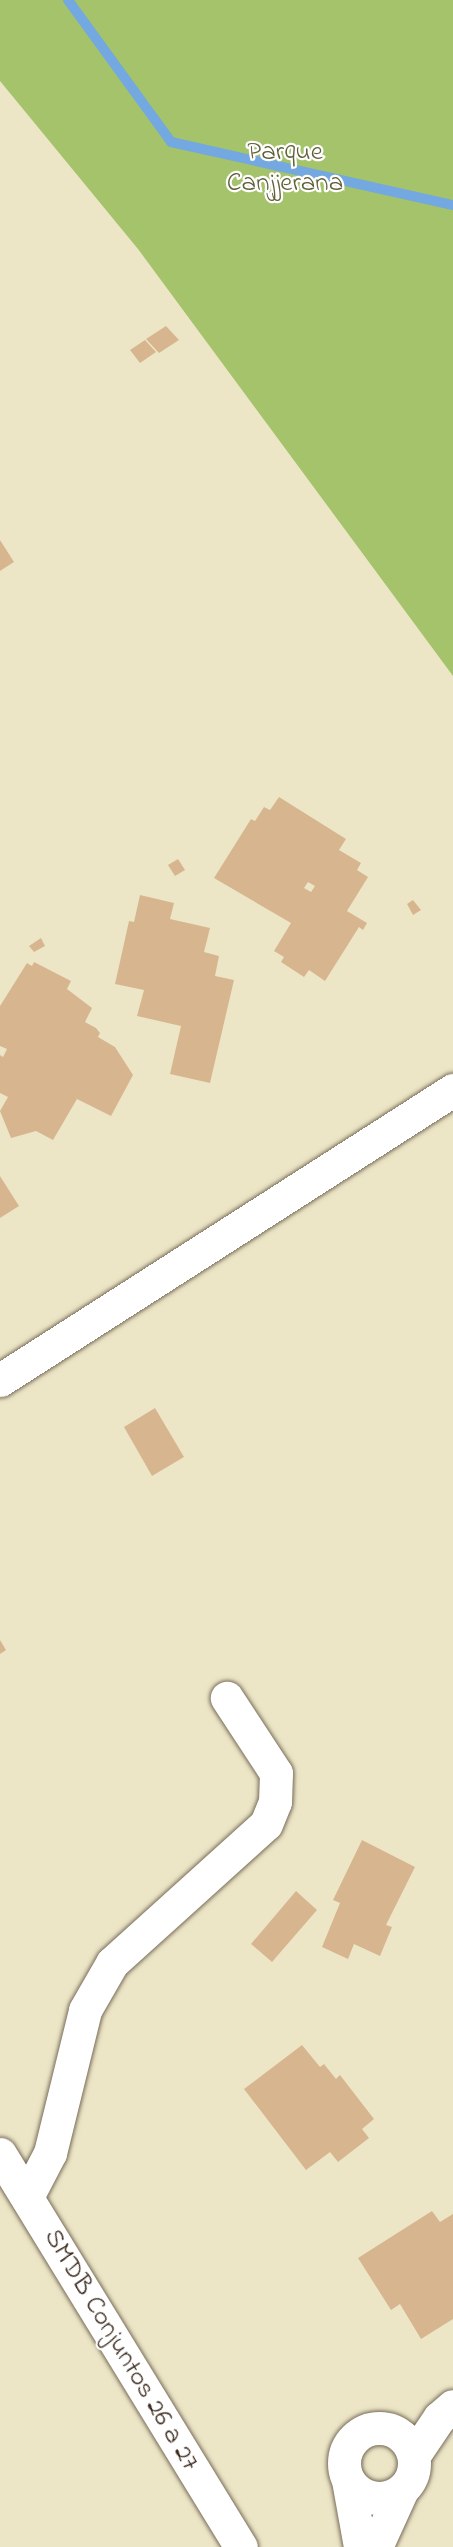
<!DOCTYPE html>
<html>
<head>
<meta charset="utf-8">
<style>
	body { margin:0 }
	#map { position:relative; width:453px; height:2547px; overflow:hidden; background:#ece6c7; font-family:"Indie Flower",sans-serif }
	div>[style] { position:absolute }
	.green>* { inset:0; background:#a4c36b }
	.stream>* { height:10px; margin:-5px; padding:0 5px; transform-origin:5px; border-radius:5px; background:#73a8e1 }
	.building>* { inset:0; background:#d7b68f }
	.roads { filter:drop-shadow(0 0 2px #796c59) drop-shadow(0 0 2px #796c59) }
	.minor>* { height:33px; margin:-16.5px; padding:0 16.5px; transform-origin:16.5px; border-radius:16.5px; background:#fff }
	.minor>.ring { margin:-16.5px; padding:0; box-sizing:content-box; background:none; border:33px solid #fff; border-radius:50% }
	.tertiary>* { height:33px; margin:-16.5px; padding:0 16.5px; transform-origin:16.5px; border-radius:16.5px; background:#fff }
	span { translate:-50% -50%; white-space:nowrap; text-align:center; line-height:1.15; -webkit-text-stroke:4.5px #fff; paint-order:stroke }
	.park-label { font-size:27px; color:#606039 }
	.street-label { font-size:27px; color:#3b2a1e }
</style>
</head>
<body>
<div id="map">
	<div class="green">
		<div style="clip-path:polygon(0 0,453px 0,453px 676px,138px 249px,0 81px)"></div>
	</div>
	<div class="stream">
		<div style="left:68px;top:0;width:175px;rotate:54deg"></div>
		<div style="left:171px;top:142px;width:289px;rotate:12.6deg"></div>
	</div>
	<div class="building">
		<div style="clip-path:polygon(166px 326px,179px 340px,159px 353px,146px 339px)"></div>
		<div style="clip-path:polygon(145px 340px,156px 352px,140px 363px,130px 350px)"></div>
		<div style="clip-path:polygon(0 540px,14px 562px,0 571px)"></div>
		<div style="clip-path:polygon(evenodd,279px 797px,346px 839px,339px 850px,361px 863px,357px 870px,368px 877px,347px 911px,367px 923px,363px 930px,359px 927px,325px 981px,309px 970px,304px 977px,281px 962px,284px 957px,274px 951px,291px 923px,214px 878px,251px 819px,255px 821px,264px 807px,270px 810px,279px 797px,308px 882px,315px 886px,311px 892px,304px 888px,308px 882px)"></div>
		<div style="clip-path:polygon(178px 859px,185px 870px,175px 876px,168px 865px)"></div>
		<div style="clip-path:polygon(140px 895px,174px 903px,170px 919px,210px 928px,204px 952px,219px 956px,215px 976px,234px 980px,210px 1083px,170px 1074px,181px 1026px,137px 1016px,144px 990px,115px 984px,129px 921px,134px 922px)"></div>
		<div style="clip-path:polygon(413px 900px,421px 910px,413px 915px,407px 904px)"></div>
		<div style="clip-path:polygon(41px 938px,45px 946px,34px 952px,29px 946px)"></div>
		<div style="clip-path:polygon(34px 962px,71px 981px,67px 989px,92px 1008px,85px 1022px,96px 1028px,100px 1033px,98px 1037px,115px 1047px,133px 1075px,111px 1116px,77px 1099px,53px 1140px,36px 1131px,11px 1138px,0 1111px,8px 1097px,0 1093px,0 1055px,3px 1057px,7px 1049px,0 1046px,0 1006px,27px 963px,32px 966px)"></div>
		<div style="clip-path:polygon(0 1176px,19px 1206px,0 1218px)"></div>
		<div style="clip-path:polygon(155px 1408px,184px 1457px,152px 1476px,124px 1427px)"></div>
		<div style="clip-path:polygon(0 1640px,6px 1650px,0 1654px)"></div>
		<div style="clip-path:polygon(362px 1840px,415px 1867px,386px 1925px,392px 1927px,380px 1956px,354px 1944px,348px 1959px,322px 1947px,340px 1903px,333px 1900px)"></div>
		<div style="clip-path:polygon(296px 1891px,317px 1910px,272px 1962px,251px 1944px)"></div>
		<div style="clip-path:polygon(302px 2045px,320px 2067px,324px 2064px,336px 2079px,340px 2075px,374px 2119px,362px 2129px,369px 2138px,338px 2162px,330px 2152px,306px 2170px,244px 2089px)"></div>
		<div style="clip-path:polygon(432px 2211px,440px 2222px,453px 2214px,453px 2319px,421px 2339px,400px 2304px,391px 2310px,358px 2258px)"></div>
	</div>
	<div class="roads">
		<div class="minor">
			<div style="left:0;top:1380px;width:538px;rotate:-32.63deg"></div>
			<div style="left:27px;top:2197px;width:50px;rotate:-62.4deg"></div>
			<div style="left:50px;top:2153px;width:147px;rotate:-76.2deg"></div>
			<div style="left:85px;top:2010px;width:54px;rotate:-60.1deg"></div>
			<div style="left:112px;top:1963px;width:207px;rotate:-42.1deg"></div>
			<div style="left:266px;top:1824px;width:24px;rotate:-68deg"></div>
			<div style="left:275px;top:1802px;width:29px;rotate:-88deg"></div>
			<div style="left:276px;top:1773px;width:90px;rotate:-123.2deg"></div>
			<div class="ring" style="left:344px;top:2428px;width:37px;height:37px"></div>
			<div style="left:414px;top:2455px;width:45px;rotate:-56deg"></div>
			<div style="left:439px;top:2418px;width:18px;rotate:-41deg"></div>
			<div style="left:348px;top:2480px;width:68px;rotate:79.8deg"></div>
			<div style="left:376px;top:2547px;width:60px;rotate:-65.6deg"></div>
		</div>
		<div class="tertiary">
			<div style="left:0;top:2154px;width:461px;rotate:58.5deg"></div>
		</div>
	</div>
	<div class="park-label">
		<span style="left:285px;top:168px">Parque<br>Canjjerana</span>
	</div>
	<div class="street-label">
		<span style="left:121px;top:2350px;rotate:59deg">SMDB Conjuntos 26 a 27</span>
	</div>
</div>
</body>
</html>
